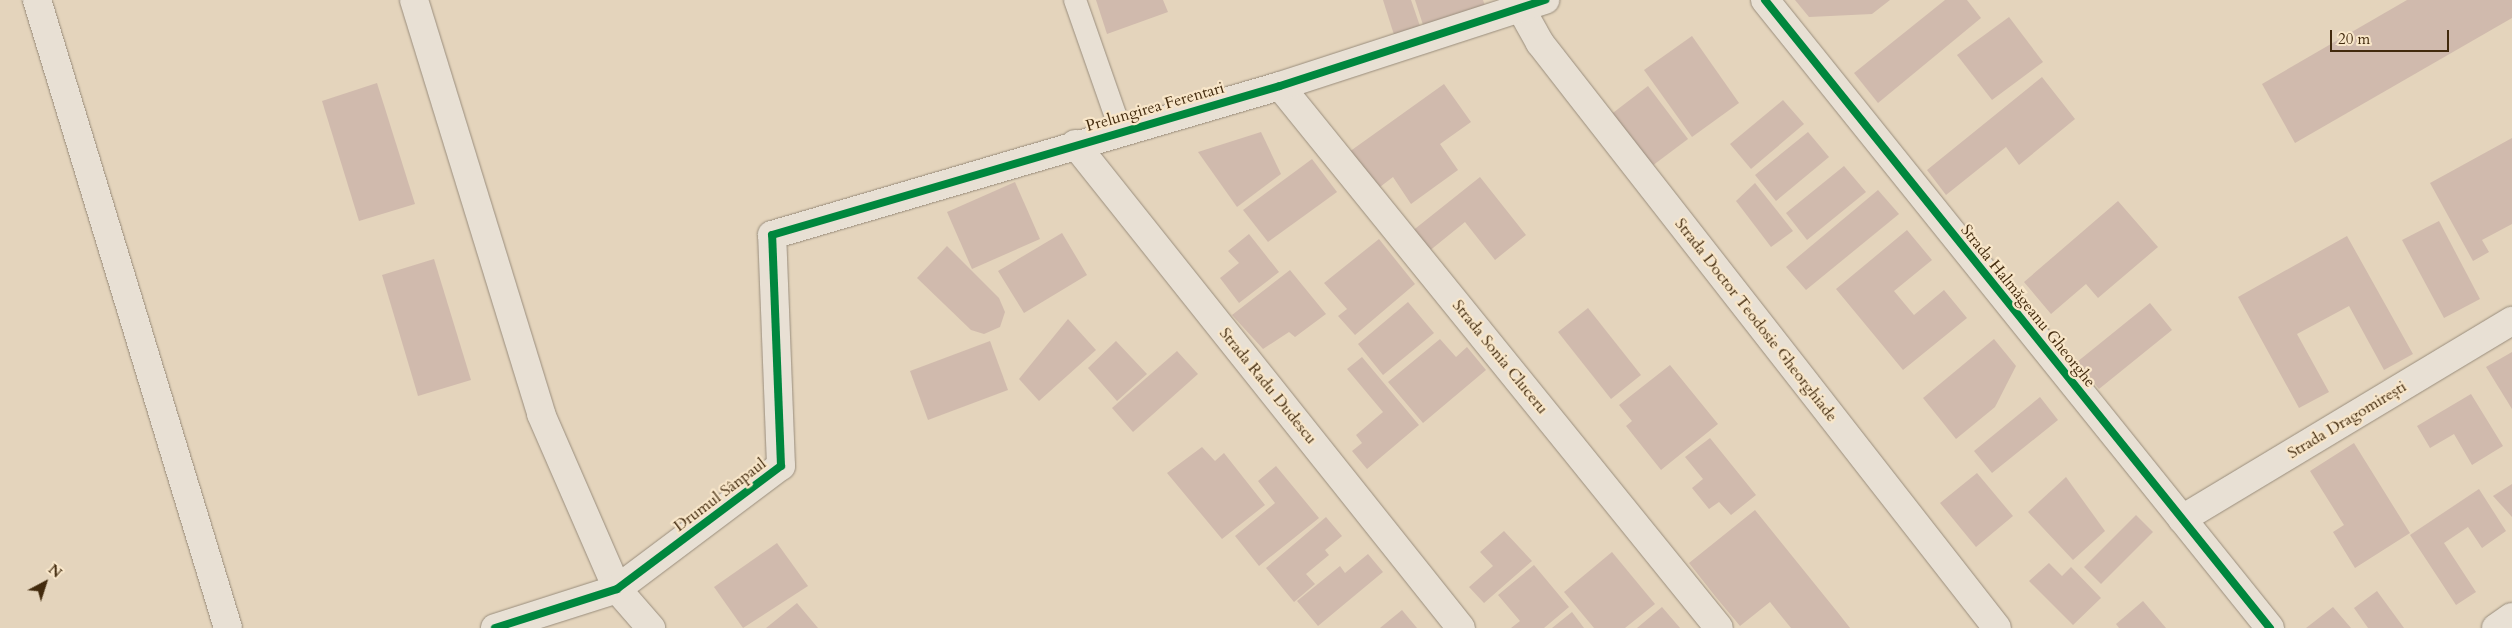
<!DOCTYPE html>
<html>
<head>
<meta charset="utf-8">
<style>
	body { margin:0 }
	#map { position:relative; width:2512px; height:628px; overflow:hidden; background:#e4d4bc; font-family:Cardo,serif }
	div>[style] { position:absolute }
	.building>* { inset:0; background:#d0baad }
	.roads { filter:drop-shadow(0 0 1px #998d7c) drop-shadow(0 0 1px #998d7c) }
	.service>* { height:22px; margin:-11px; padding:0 11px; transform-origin:11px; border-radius:11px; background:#e8e0d4 }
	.minor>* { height:28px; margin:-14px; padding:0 14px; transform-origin:14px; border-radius:14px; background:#e8e0d4 }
	.cycleway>* { height:8px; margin:-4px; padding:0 4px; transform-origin:4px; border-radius:4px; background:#00873e }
	span { translate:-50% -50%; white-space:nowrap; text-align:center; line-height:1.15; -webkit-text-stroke:4.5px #f8e6c9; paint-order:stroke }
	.street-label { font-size:16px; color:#422a0d }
	.north { position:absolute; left:20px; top:558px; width:50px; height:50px; -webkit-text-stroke:4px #f8e6c9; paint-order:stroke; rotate:40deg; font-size:14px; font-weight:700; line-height:20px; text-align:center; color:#422a0d }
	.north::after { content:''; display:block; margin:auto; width:18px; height:22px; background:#422a0d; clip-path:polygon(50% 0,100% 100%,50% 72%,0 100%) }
	.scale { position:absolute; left:2330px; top:30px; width:119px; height:22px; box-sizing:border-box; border:2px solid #422a0d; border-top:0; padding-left:6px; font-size:15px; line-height:18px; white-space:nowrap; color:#422a0d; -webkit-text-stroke:4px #f8e6c9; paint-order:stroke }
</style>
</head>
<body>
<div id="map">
	<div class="building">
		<div style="clip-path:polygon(1096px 0,1163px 0,1168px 12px,1107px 34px)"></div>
		<div style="clip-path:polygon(1383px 0,1411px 0,1421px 29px,1395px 38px)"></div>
		<div style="clip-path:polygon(1415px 0,1483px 0,1486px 9px,1424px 28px)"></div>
		<div style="clip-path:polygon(1795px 0,1890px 0,1872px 14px,1809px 17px)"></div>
		<div style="clip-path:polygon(1945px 0,1967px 0,1981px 18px,1878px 103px,1854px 73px)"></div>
		<div style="clip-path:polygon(2407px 0,2512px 0,2512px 18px,2295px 143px,2262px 84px)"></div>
		<div style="clip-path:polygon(2009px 17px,2043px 62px,1992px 100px,1957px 55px)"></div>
		<div style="clip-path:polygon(1692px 36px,1739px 103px,1692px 137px,1644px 70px)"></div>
		<div style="clip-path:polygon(2042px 77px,2075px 119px,2019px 165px,2006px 147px,1946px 195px,1927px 170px)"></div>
		<div style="clip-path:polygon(377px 83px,415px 204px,359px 221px,322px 101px)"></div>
		<div style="clip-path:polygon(1444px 84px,1471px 122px,1440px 144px,1458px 170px,1411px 204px,1393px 177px,1376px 190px,1349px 152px)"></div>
		<div style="clip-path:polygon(1648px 86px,1688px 139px,1644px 172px,1605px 119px)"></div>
		<div style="clip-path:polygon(1783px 100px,1804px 124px,1751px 169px,1730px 144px)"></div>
		<div style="clip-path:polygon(1261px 132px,1281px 174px,1237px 207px,1198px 152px)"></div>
		<div style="clip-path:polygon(1808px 132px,1829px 157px,1776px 201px,1755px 175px)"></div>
		<div style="clip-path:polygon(2512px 138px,2512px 224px,2482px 240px,2489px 252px,2473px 261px,2430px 183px)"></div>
		<div style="clip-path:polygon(1312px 159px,1337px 192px,1268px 242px,1243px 210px)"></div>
		<div style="clip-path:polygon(1844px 166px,1866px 192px,1807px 240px,1786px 213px)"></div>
		<div style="clip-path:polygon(1480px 177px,1526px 235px,1495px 260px,1465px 222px,1428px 252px,1411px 232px)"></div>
		<div style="clip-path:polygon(1015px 182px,1040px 239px,972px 269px,947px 212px)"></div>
		<div style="clip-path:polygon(1755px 183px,1793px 231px,1771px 247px,1736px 201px)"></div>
		<div style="clip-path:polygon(1878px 190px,1899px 214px,1806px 290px,1786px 267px)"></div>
		<div style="clip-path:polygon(2118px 201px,2158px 247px,2098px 298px,2086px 284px,2051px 314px,2024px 282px)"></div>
		<div style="clip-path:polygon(2439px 221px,2480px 299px,2444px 318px,2402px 240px)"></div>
		<div style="clip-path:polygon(1907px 230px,1932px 260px,1894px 291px,1914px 315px,1944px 290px,1967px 318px,1903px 370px,1836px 289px)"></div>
		<div style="clip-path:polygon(1062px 233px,1087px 275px,1024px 313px,998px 271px)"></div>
		<div style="clip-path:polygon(1249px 234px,1279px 272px,1239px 303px,1220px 278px,1239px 263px,1228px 251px)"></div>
		<div style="clip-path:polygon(2347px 236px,2413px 354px,2384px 370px,2349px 306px,2297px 334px,2329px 392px,2299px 408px,2238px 297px)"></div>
		<div style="clip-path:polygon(1379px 239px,1415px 284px,1355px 335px,1338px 316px,1347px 309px,1324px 283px)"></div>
		<div style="clip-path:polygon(947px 246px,999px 298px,1005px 312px,1000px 327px,984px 334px,971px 330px,917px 278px)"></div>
		<div style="clip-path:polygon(434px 259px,471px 380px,418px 396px,382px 275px)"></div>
		<div style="clip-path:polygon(1290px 270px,1326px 314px,1295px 337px,1289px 332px,1263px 349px,1232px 315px)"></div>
		<div style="clip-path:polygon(1408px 302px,1434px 333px,1383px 375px,1358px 344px)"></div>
		<div style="clip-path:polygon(2150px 303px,2172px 330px,2099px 389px,2077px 362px)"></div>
		<div style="clip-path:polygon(1588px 308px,1641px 375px,1611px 399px,1558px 332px)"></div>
		<div style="clip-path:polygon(1068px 319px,1096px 350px,1039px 401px,1019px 379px)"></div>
		<div style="clip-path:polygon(1440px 339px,1456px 357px,1467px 347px,1486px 370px,1423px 423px,1388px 382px)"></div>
		<div style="clip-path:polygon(1994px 339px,2016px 366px,1995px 407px,1956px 439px,1923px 398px)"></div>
		<div style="clip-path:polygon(990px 341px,1008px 390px,928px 420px,910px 371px)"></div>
		<div style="clip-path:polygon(1116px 341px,1147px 374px,1117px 401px,1088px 368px)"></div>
		<div style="clip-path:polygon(1177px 351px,1198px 374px,1133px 432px,1112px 408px)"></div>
		<div style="clip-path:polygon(2512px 352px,2512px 409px,2486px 367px)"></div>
		<div style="clip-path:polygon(1362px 357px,1419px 425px,1367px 469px,1352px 451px,1362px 443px,1356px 435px,1383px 412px,1347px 369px)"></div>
		<div style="clip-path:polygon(1670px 365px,1718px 424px,1661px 470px,1626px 426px,1632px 421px,1619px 405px)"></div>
		<div style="clip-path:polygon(2471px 394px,2503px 446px,2472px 465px,2454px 434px,2430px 448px,2417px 426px)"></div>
		<div style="clip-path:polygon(2040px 397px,2058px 420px,1992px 473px,1974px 451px)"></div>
		<div style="clip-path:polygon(1710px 438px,1756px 495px,1731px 515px,1719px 502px,1709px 509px,1692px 488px,1703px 479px,1685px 457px)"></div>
		<div style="clip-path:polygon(2354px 443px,2410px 533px,2355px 568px,2333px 532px,2344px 525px,2310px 471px)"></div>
		<div style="clip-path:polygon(1202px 447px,1215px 461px,1224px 453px,1265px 505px,1222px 539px,1167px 473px)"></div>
		<div style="clip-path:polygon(1276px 466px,1319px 518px,1259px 566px,1235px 536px,1275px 503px,1258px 481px)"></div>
		<div style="clip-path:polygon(1977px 473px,2013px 516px,1976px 547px,1940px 503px)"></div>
		<div style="clip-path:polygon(2066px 477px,2105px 531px,2073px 560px,2028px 512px)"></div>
		<div style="clip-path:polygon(2512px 484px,2512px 517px,2493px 496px)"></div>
		<div style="clip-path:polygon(2479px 489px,2506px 531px,2482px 548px,2468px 527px,2444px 543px,2476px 592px,2456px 605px,2410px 535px)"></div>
		<div style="clip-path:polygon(1755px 510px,1839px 614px,1850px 628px,1791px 628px,1770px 602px,1740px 626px,1715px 596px,1689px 563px)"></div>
		<div style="clip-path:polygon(2136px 515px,2153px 532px,2101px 584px,2084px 567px)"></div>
		<div style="clip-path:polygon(1326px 517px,1342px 536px,1325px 550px,1329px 555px,1306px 574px,1315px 584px,1294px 602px,1266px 568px)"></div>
		<div style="clip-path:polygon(1504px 531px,1532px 561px,1484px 603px,1469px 587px,1493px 566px,1480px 552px)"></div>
		<div style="clip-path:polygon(777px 543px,808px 586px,743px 628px,714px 587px)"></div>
		<div style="clip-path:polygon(1612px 552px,1655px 604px,1625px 628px,1594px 628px,1564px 592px)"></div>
		<div style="clip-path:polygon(1368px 554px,1383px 572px,1318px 626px,1297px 601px,1340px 566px,1345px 573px)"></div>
		<div style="clip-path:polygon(2049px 563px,2062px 576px,2071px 567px,2101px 598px,2073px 625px,2029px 581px)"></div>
		<div style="clip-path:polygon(1534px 565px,1569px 607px,1544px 628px,1511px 628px,1520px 621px,1498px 595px)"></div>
		<div style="clip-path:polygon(2377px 591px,2404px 628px,2368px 628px,2354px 608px)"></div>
		<div style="clip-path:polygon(2143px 601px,2166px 628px,2119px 628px,2116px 624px)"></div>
		<div style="clip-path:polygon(797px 603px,818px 628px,766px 628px)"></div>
		<div style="clip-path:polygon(1662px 607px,1680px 628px,1637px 628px)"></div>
		<div style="clip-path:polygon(2333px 607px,2351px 628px,2306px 628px)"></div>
		<div style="clip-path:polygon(1402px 610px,1417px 628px,1380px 628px)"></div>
		<div style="clip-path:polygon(1572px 612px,1584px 628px,1552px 628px)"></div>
	</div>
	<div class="roads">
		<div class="service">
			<div style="left:1075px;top:0;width:139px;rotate:70.7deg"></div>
		</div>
		<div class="minor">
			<div style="left:37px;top:0;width:656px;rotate:73.08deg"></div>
			<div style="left:414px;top:0;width:433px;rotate:72.9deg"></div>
			<div style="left:541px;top:414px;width:191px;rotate:66.5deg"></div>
			<div style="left:617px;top:589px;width:52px;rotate:48.9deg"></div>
			<div style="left:1516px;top:0;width:49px;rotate:60.8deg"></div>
			<div style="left:1540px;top:43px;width:742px;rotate:52deg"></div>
			<div style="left:1765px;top:0;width:806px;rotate:51.2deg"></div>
			<div style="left:1280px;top:86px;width:697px;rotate:50.99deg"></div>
			<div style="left:1075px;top:144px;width:619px;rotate:51.43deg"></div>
			<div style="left:2182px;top:519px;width:385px;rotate:-31deg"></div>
			<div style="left:495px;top:628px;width:128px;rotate:-17.7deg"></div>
			<div style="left:617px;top:589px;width:205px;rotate:-36.9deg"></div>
			<div style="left:781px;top:466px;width:231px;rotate:-92.2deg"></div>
			<div style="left:772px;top:235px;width:529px;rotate:-16.35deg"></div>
			<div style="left:1280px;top:86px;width:279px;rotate:-18deg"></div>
			<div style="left:2496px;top:628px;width:19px;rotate:-35deg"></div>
		</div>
	</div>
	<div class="cycleway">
		<div style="left:1765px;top:0;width:806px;rotate:51.2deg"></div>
		<div style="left:495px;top:628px;width:128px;rotate:-17.7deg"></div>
		<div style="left:617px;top:589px;width:205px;rotate:-36.9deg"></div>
		<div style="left:781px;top:466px;width:231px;rotate:-92.2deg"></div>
		<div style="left:772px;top:235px;width:529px;rotate:-16.35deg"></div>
		<div style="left:1280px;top:86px;width:279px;rotate:-18deg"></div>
	</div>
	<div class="street-label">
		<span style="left:1155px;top:107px;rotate:-16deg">Prelungirea Ferentari</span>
		<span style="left:2028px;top:306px;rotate:51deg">Strada Halmăgeanu Gheorghe</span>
		<span style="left:1756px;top:320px;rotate:52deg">Strada Doctor Teodosie Gheorghiade</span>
		<span style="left:1500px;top:357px;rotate:51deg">Strada Sonia Cluceru</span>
		<span style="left:1268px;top:386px;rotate:51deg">Strada Radu Dudescu</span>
		<span style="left:2347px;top:420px;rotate:-31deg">Strada Dragomirești</span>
		<span style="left:720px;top:495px;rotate:-37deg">Drumul Sânpaul</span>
	</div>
	<div class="north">N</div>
	<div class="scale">20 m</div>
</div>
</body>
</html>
